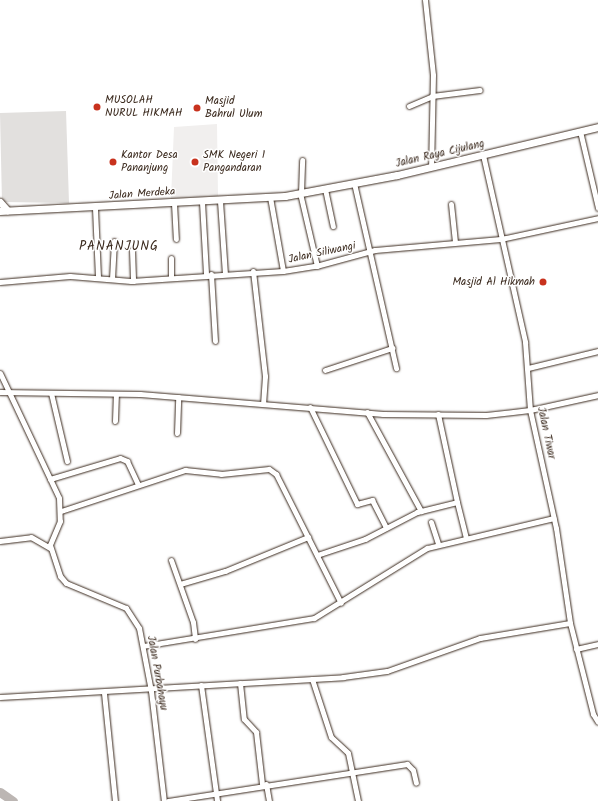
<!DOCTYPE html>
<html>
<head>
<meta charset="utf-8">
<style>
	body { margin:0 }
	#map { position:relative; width:598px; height:801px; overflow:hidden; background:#fff; font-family:Kalam,sans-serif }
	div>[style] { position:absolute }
	.built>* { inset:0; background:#f1efee }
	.green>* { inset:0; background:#e2e0de }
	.river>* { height:9px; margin:-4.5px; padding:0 4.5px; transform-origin:4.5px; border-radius:4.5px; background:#bcb6b3 }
	.roads { filter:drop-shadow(0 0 1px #3b2a1e) drop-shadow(0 0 1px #3b2a1e) }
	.minor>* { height:5px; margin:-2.5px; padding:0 2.5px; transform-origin:2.5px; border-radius:2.5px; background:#fff }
	.highway>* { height:7px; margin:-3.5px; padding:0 3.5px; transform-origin:3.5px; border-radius:3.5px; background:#fff }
	.dots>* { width:11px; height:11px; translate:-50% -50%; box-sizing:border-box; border:2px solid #fff; border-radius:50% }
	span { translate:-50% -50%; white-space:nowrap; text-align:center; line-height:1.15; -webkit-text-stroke:3px #fff; paint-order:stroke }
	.poi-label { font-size:11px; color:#3b2a1e }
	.left { translate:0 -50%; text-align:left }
	.right { translate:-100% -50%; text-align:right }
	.street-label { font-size:11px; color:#3b2a1e }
	.quarter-label { font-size:13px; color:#3b2a1e; letter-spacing:1px }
</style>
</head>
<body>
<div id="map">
	<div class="built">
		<div style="clip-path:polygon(217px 124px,218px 196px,171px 199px,174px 127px)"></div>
	</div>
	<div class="green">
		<div style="clip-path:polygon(66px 111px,69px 203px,2px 202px,0 113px)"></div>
	</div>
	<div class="river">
		<div style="left:0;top:792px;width:16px;rotate:35deg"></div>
	</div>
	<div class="roads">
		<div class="minor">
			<div style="left:425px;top:0;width:75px;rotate:83.9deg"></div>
			<div style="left:433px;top:75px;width:92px;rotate:91.2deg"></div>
			<div style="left:409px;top:106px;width:25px;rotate:-23deg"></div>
			<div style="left:432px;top:96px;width:48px;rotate:-7.1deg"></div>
			<div style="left:580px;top:131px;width:79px;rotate:76.8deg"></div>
			<div style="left:483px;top:155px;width:192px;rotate:77.3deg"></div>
			<div style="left:525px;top:342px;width:68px;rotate:85.8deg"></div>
			<div style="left:530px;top:410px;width:121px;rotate:77.6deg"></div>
			<div style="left:556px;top:528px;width:96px;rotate:81.6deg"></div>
			<div style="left:570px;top:623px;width:94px;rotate:75.8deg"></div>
			<div style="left:593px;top:714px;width:9px;rotate:58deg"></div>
			<div style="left:354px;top:183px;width:190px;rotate:77.2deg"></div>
			<div style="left:325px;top:189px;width:38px;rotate:78deg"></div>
			<div style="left:300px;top:193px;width:75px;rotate:76.9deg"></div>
			<div style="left:301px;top:193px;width:33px;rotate:-88deg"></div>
			<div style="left:270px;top:197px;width:75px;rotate:80deg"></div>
			<div style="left:220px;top:201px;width:73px;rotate:86.1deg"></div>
			<div style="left:202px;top:202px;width:72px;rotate:86.8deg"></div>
			<div style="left:174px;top:203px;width:36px;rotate:87deg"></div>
			<div style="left:451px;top:204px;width:38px;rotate:84deg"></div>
			<div style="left:95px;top:208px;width:68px;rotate:87.5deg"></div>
			<div style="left:132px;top:250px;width:31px;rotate:88deg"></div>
			<div style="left:171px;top:258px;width:19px;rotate:90deg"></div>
			<div style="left:253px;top:271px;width:106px;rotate:83.5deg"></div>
			<div style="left:265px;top:376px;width:27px;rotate:94deg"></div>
			<div style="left:211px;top:274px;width:67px;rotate:86.6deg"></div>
			<div style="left:112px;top:279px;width:38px;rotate:-87deg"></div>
			<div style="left:0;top:282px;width:70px;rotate:-4.9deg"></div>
			<div style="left:70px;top:276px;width:61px;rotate:4.7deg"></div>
			<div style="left:131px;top:281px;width:152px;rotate:-3.8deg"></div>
			<div style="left:283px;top:271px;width:33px;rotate:-9deg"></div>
			<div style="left:316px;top:266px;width:61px;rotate:-15.2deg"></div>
			<div style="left:375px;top:250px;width:126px;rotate:-5deg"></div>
			<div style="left:501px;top:239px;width:99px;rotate:-12.2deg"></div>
			<div style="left:528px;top:368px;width:72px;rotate:-13.7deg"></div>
			<div style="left:325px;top:370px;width:71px;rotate:-18.2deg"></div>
			<div style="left:0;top:373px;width:138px;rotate:64.7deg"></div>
			<div style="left:59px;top:498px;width:23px;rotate:88deg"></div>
			<div style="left:60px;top:521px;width:26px;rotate:113deg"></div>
			<div style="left:50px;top:545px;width:33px;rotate:72deg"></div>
			<div style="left:60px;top:576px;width:9px;rotate:49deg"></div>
			<div style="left:66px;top:583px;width:65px;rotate:22.6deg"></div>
			<div style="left:126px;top:608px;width:24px;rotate:57deg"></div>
			<div style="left:139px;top:628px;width:64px;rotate:79.2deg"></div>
			<div style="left:151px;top:691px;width:111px;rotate:83.3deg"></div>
			<div style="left:0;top:392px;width:140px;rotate:0.8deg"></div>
			<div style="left:140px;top:394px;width:244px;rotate:4.7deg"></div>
			<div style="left:383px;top:414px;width:103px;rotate:0.6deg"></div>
			<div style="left:486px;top:415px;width:44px;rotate:-6.5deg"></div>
			<div style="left:530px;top:410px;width:70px;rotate:-12.4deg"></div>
			<div style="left:51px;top:393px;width:70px;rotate:76.8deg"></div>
			<div style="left:310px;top:407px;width:108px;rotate:64.1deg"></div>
			<div style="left:357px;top:504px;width:16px;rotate:-15deg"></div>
			<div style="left:372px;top:500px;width:31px;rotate:63deg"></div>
			<div style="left:367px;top:412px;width:113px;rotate:61.4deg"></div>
			<div style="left:115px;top:421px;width:27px;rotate:-88deg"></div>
			<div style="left:177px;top:433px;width:36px;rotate:-88deg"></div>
			<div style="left:50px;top:479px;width:73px;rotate:-16.7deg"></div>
			<div style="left:120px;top:458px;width:8px;rotate:23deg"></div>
			<div style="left:127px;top:461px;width:26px;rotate:65deg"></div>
			<div style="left:457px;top:502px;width:37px;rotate:76deg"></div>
			<div style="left:61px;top:511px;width:131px;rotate:-18.3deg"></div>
			<div style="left:185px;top:470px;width:36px;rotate:6deg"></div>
			<div style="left:221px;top:474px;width:48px;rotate:-5.9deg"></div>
			<div style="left:269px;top:469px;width:9px;rotate:36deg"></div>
			<div style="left:276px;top:474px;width:144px;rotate:63.3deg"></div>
			<div style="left:431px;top:522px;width:23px;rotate:72deg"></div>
			<div style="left:0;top:541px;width:31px;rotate:-7deg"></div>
			<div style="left:31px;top:537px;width:22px;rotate:30deg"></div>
			<div style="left:317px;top:555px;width:51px;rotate:-18.4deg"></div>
			<div style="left:365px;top:539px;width:59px;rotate:-27.4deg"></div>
			<div style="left:417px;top:512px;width:41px;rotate:-14deg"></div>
			<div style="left:457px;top:502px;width:90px;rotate:-102.2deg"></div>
			<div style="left:171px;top:560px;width:66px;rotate:70.5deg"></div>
			<div style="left:193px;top:622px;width:17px;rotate:83deg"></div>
			<div style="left:180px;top:584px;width:47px;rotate:-16.1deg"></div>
			<div style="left:225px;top:571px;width:90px;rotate:-22.3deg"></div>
			<div style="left:143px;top:646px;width:173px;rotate:-9.3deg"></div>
			<div style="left:314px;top:618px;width:133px;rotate:-31.8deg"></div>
			<div style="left:427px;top:548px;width:130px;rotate:-13.3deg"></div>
			<div style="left:576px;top:649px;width:23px;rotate:-13deg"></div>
			<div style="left:312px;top:679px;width:61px;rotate:71.9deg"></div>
			<div style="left:331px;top:737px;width:23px;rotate:43deg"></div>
			<div style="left:348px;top:753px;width:49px;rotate:78.2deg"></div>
			<div style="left:240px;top:683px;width:36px;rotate:84deg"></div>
			<div style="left:244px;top:719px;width:18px;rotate:47deg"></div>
			<div style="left:256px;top:732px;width:52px;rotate:83.4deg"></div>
			<div style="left:201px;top:685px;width:117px;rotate:82.1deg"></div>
			<div style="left:104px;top:693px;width:109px;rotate:84.2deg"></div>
			<div style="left:0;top:697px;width:344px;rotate:-3.3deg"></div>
			<div style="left:343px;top:677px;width:44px;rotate:-7.8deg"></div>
			<div style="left:387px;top:671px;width:99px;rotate:-19.5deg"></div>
			<div style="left:480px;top:638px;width:91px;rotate:-9.5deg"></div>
			<div style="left:266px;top:784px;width:17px;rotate:80deg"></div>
			<div style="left:168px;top:801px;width:242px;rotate:-8.8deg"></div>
			<div style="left:407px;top:764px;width:8px;rotate:45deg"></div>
			<div style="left:413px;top:770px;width:13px;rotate:77deg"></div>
		</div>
		<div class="highway">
			<div style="left:0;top:202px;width:11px;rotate:49deg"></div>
			<div style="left:0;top:211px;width:285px;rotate:-3deg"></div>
			<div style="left:285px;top:196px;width:114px;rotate:-10.6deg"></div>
			<div style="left:397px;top:175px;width:207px;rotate:-13.4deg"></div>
		</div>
	</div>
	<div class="dots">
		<div style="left:97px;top:107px;background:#c8321e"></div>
		<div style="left:197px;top:108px;background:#c8321e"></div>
		<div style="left:113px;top:162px;background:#c8321e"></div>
		<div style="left:195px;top:162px;background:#c8321e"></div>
		<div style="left:543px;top:282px;background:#c8321e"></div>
	</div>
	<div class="poi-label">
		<span class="left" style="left:105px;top:107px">MUSOLAH<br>NURUL HIKMAH</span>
		<span class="left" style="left:205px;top:108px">Masjid<br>Bahrul Ulum</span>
		<span class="left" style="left:121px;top:162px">Kantor Desa<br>Pananjung</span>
		<span class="left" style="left:203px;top:162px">SMK Negeri 1<br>Pangandaran</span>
		<span class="right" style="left:535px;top:282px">Masjid Al Hikmah</span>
	</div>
	<div class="street-label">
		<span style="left:440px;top:154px;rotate:-13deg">Jalan Raya Cijulang</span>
		<span style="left:142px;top:194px;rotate:-4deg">Jalan Merdeka</span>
		<span style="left:322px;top:253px;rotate:-12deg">Jalan Siliwangi</span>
		<span style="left:546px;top:433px;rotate:78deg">Jalan Tiwar</span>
		<span style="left:157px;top:673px;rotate:80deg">Jalan Purbahayu</span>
	</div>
	<div class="quarter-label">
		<span style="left:119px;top:247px">PANANJUNG</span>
	</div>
</div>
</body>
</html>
